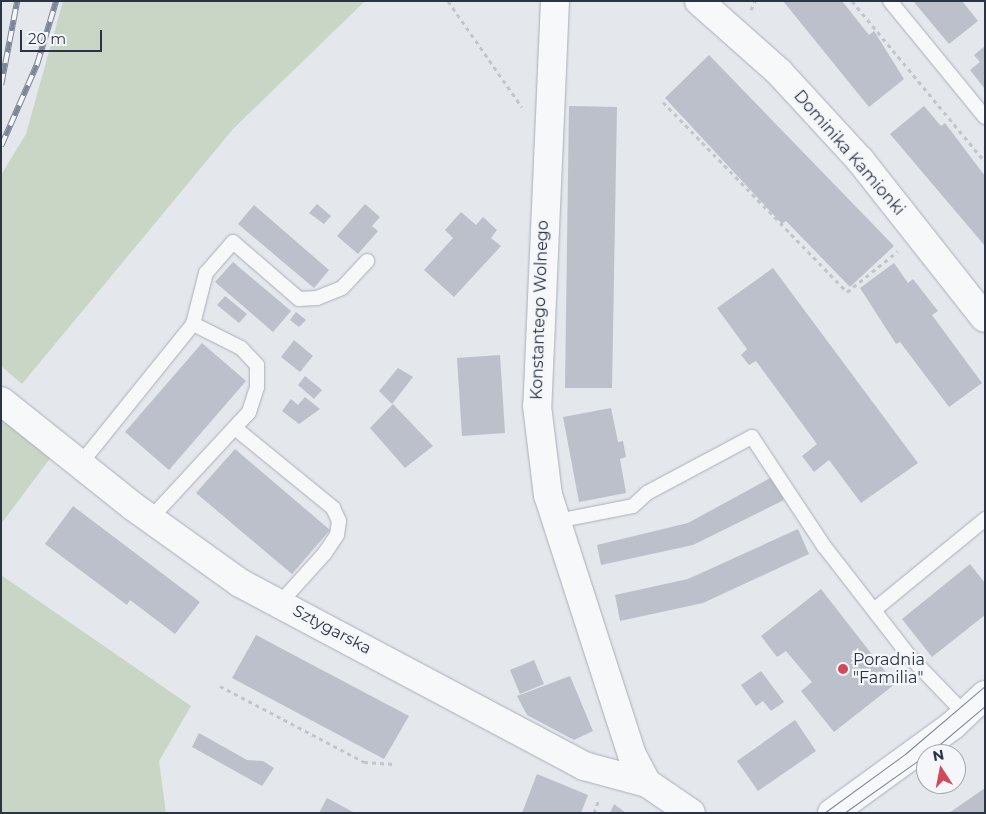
<!DOCTYPE html>
<html>
<head>
<meta charset="utf-8">
<style>
	body { margin:0 }
	#map { position:relative; width:986px; height:814px; overflow:hidden; background:#e4e7ec; font-family:Montserrat,sans-serif }
	div>[style] { position:absolute }
	.green>* { inset:0; background:#c9d6c5 }
	.building>* { inset:0; background:#bbc0ca }
	.path>* { height:3px; margin-top:-1.5px; transform-origin:0; background:repeating-linear-gradient(90deg,#c2c5cb 0 4px,transparent 0 8px) }
	.roads { filter:drop-shadow(0 0 1px #a9aeb7) drop-shadow(0 0 1px #a9aeb7) }
	.service>* { height:14px; margin:-7px; padding:0 7px; transform-origin:7px; border-radius:7px; background:#f7f8fa }
	.minor>* { height:28px; margin:-14px; padding:0 14px; transform-origin:14px; border-radius:14px; background:#f7f8fa }
	.tertiary>* { height:28px; margin:-14px; padding:0 14px; transform-origin:14px; border-radius:14px; background:#f7f8fa }
	.tram>* { height:1px; margin:-0.5px; padding:0 0.5px; transform-origin:0.5px; border-radius:0.5px; background:#7d8696 }
	.rail>* { height:5.5px; margin-top:-2.75px; transform-origin:0; background:repeating-linear-gradient(90deg,#f4f6f9 0 11px,#7d8696 0 22px); box-sizing:border-box; border-block:1px solid #7d8696 }
	.dots>* { width:14px; height:14px; translate:-50% -50%; box-sizing:border-box; border:2px solid #f4f6f9; border-radius:50% }
	span { translate:-50% -50%; white-space:nowrap; text-align:center; line-height:1.15; -webkit-text-stroke:4.5px #f4f6f9; paint-order:stroke }
	.street-label { font-size:16px; color:#2b3445 }
	.poi-label { font-size:16px; color:#2b3445 }
	.left { translate:0 -50%; text-align:left }
	.frame { position:absolute; inset:0; border:2px solid #2b3445; pointer-events:none }
	.north { position:absolute; left:916px; top:744px; width:50px; height:50px; box-sizing:border-box; background:#f4f6f9; border:1px solid #a4a8b1; border-radius:50%; rotate:349deg; font-size:14px; font-weight:700; line-height:20px; text-align:center; color:#2b3445 }
	.north::after { content:''; display:block; margin:auto; width:18px; height:22px; background:#d1495b; clip-path:polygon(50% 0,100% 100%,50% 72%,0 100%) }
	.scale { position:absolute; left:20px; top:30px; width:82px; height:22px; box-sizing:border-box; border:2px solid #2b3445; border-top:0; padding-left:6px; font-size:15px; line-height:18px; white-space:nowrap; color:#2b3445; -webkit-text-stroke:4px #f4f6f9; paint-order:stroke }
</style>
</head>
<body>
<div id="map">
	<div class="green">
		<div style="clip-path:polygon(63px 1px,365px 1px,233px 129px,22px 384px,1px 366px,1px 175px,26px 134px)"></div>
		<div style="clip-path:polygon(1px 402px,57px 449px,1px 524px)"></div>
		<div style="clip-path:polygon(1px 575px,191px 706px,159px 761px,166px 813px,1px 813px)"></div>
	</div>
	<div class="building">
		<div style="clip-path:polygon(783px 1px,842px 1px,869px 35px,874px 31px,904px 79px,869px 107px)"></div>
		<div style="clip-path:polygon(913px 1px,962px 1px,978px 21px,949px 44px)"></div>
		<div style="clip-path:polygon(985px 46px,985px 89px,970px 70px,980px 62px,974px 55px)"></div>
		<div style="clip-path:polygon(709px 55px,894px 246px,850px 287px,786px 221px,782px 224px,665px 98px)"></div>
		<div style="clip-path:polygon(569px 106px,617px 107px,612px 388px,565px 388px)"></div>
		<div style="clip-path:polygon(924px 106px,941px 126px,945px 123px,985px 176px,985px 246px,890px 134px)"></div>
		<div style="clip-path:polygon(317px 204px,331px 216px,324px 224px,309px 213px)"></div>
		<div style="clip-path:polygon(365px 204px,380px 217px,372px 226px,378px 231px,358px 254px,337px 236px)"></div>
		<div style="clip-path:polygon(254px 205px,329px 270px,314px 288px,238px 224px)"></div>
		<div style="clip-path:polygon(461px 212px,476px 225px,483px 217px,497px 230px,491px 238px,501px 246px,454px 297px,424px 270px,453px 238px,445px 230px)"></div>
		<div style="clip-path:polygon(233px 262px,291px 311px,273px 332px,215px 282px)"></div>
		<div style="clip-path:polygon(894px 263px,908px 283px,913px 279px,938px 311px,932px 315px,982px 383px,949px 407px,900px 342px,896px 344px,860px 288px)"></div>
		<div style="clip-path:polygon(773px 268px,918px 463px,861px 503px,829px 460px,814px 472px,802px 456px,817px 444px,756px 361px,749px 365px,741px 355px,747px 349px,717px 308px)"></div>
		<div style="clip-path:polygon(225px 296px,247px 314px,239px 323px,217px 305px)"></div>
		<div style="clip-path:polygon(296px 312px,306px 320px,299px 327px,290px 320px)"></div>
		<div style="clip-path:polygon(294px 340px,313px 356px,300px 372px,281px 357px)"></div>
		<div style="clip-path:polygon(202px 343px,246px 381px,169px 470px,125px 432px)"></div>
		<div style="clip-path:polygon(500px 355px,505px 433px,462px 436px,457px 358px)"></div>
		<div style="clip-path:polygon(398px 368px,413px 377px,392px 404px,379px 391px)"></div>
		<div style="clip-path:polygon(305px 376px,322px 390px,314px 399px,298px 385px)"></div>
		<div style="clip-path:polygon(305px 397px,320px 409px,299px 424px,282px 411px,291px 399px,298px 405px)"></div>
		<div style="clip-path:polygon(393px 404px,433px 446px,405px 468px,370px 428px)"></div>
		<div style="clip-path:polygon(611px 408px,618px 442px,623px 441px,626px 457px,620px 459px,626px 493px,579px 502px,563px 417px)"></div>
		<div style="clip-path:polygon(235px 449px,330px 530px,292px 574px,196px 493px)"></div>
		<div style="clip-path:polygon(772px 477px,784px 500px,693px 545px,601px 565px,597px 545px,688px 523px)"></div>
		<div style="clip-path:polygon(73px 506px,200px 602px,175px 634px,130px 600px,127px 605px,45px 544px)"></div>
		<div style="clip-path:polygon(798px 529px,809px 554px,703px 603px,620px 621px,615px 595px,688px 579px)"></div>
		<div style="clip-path:polygon(970px 564px,985px 583px,985px 615px,932px 657px,902px 619px)"></div>
		<div style="clip-path:polygon(821px 589px,895px 684px,834px 732px,801px 691px,812px 682px,786px 651px,777px 657px,761px 636px)"></div>
		<div style="clip-path:polygon(256px 635px,409px 716px,384px 759px,232px 678px)"></div>
		<div style="clip-path:polygon(534px 660px,544px 684px,520px 694px,510px 670px)"></div>
		<div style="clip-path:polygon(761px 671px,784px 702px,771px 711px,763px 701px,756px 706px,741px 685px)"></div>
		<div style="clip-path:polygon(570px 676px,593px 731px,574px 740px,527px 715px,517px 696px)"></div>
		<div style="clip-path:polygon(795px 720px,816px 751px,758px 791px,737px 761px)"></div>
		<div style="clip-path:polygon(199px 733px,247px 760px,263px 761px,274px 768px,262px 786px,192px 747px)"></div>
		<div style="clip-path:polygon(537px 774px,588px 795px,581px 813px,522px 813px)"></div>
		<div style="clip-path:polygon(985px 788px,985px 813px,949px 813px)"></div>
		<div style="clip-path:polygon(327px 798px,355px 813px,319px 813px)"></div>
		<div style="clip-path:polygon(614px 804px,626px 813px,610px 813px)"></div>
	</div>
	<div class="path">
		<div style="left:448px;top:1px;width:129px;rotate:55.1deg"></div>
		<div style="left:852px;top:1px;width:209px;rotate:50.4deg"></div>
		<div style="left:751px;top:10px;width:10px;rotate:-66deg"></div>
		<div style="left:663px;top:102px;width:264px;rotate:45.9deg"></div>
		<div style="left:847px;top:292px;width:65px;rotate:-38.8deg"></div>
		<div style="left:220px;top:686px;width:163px;rotate:27.8deg"></div>
		<div style="left:364px;top:762px;width:30px;rotate:4deg"></div>
		<div style="left:594px;top:813px;width:15px;rotate:-70deg"></div>
	</div>
	<div class="roads">
		<div class="service">
			<div style="left:890px;top:1px;width:150px;rotate:50.7deg"></div>
			<div style="left:235px;top:428px;width:127px;rotate:39.2deg"></div>
			<div style="left:333px;top:508px;width:14px;rotate:65deg"></div>
			<div style="left:339px;top:521px;width:14px;rotate:98deg"></div>
			<div style="left:337px;top:535px;width:22px;rotate:124deg"></div>
			<div style="left:325px;top:553px;width:67px;rotate:132deg"></div>
			<div style="left:81px;top:463px;width:179px;rotate:-51.1deg"></div>
			<div style="left:193px;top:324px;width:53px;rotate:-75.7deg"></div>
			<div style="left:206px;top:273px;width:41px;rotate:-48.9deg"></div>
			<div style="left:233px;top:242px;width:87px;rotate:40.8deg"></div>
			<div style="left:299px;top:299px;width:18px;rotate:-3deg"></div>
			<div style="left:317px;top:298px;width:27px;rotate:-22deg"></div>
			<div style="left:342px;top:288px;width:37px;rotate:-47deg"></div>
			<div style="left:150px;top:519px;width:146px;rotate:-47.2deg"></div>
			<div style="left:249px;top:412px;width:26px;rotate:-72deg"></div>
			<div style="left:257px;top:387px;width:22px;rotate:-90deg"></div>
			<div style="left:257px;top:365px;width:23px;rotate:-133deg"></div>
			<div style="left:241px;top:348px;width:54px;rotate:-153.4deg"></div>
			<div style="left:557px;top:521px;width:77px;rotate:-11.2deg"></div>
			<div style="left:633px;top:506px;width:19px;rotate:-43deg"></div>
			<div style="left:647px;top:493px;width:119px;rotate:-28.1deg"></div>
			<div style="left:752px;top:437px;width:131px;rotate:56.6deg"></div>
			<div style="left:824px;top:546px;width:142px;rotate:52.2deg"></div>
			<div style="left:911px;top:658px;width:78px;rotate:46deg"></div>
			<div style="left:874px;top:610px;width:144px;rotate:-39.3deg"></div>
		</div>
		<div class="minor">
			<div style="left:555px;top:1px;width:405px;rotate:92.5deg"></div>
			<div style="left:537px;top:406px;width:90px;rotate:83deg"></div>
			<div style="left:548px;top:495px;width:273px;rotate:72.1deg"></div>
			<div style="left:632px;top:755px;width:32px;rotate:62deg"></div>
			<div style="left:699px;top:1px;width:107px;rotate:41.6deg"></div>
			<div style="left:779px;top:72px;width:120px;rotate:47.4deg"></div>
			<div style="left:860px;top:160px;width:201px;rotate:51.7deg"></div>
			<div style="left:1px;top:401px;width:170px;rotate:38.6deg"></div>
			<div style="left:134px;top:507px;width:130px;rotate:35.6deg"></div>
			<div style="left:240px;top:583px;width:390px;rotate:28deg"></div>
			<div style="left:584px;top:766px;width:65px;rotate:15.1deg"></div>
			<div style="left:647px;top:783px;width:53px;rotate:34.3deg"></div>
		</div>
		<div class="tertiary">
			<div style="left:832px;top:813px;width:150px;rotate:-36deg"></div>
			<div style="left:953px;top:725px;width:44px;rotate:-43.2deg"></div>
		</div>
	</div>
	<div class="tram">
		<div style="left:928px;top:754px;width:75px;rotate:-40.1deg"></div>
		<div style="left:824px;top:813px;width:100px;rotate:-36.1deg"></div>
		<div style="left:905px;top:754px;width:105px;rotate:-40.4deg"></div>
		<div style="left:844px;top:813px;width:100px;rotate:-35.3deg"></div>
	</div>
	<div class="rail">
		<div style="left:1px;top:85px;width:86px;rotate:-79.2deg"></div>
		<div style="left:1px;top:146px;width:90px;rotate:-66.3deg"></div>
		<div style="left:37px;top:64px;width:66px;rotate:-73.2deg"></div>
	</div>
	<div class="dots">
		<div style="left:843px;top:669px;background:#d1495b"></div>
	</div>
	<div class="street-label">
		<span style="left:849px;top:153px;rotate:49deg">Dominika Kamionki</span>
		<span style="left:540px;top:310px;rotate:-88deg">Konstantego Wolnego</span>
		<span style="left:332px;top:630px;rotate:28deg">Sztygarska</span>
	</div>
	<div class="poi-label">
		<span class="left" style="left:853px;top:669px">Poradnia<br>"Familia"</span>
	</div>
	<div class="frame"></div>
	<div class="north">N</div>
	<div class="scale">20 m</div>
</div>
</body>
</html>
